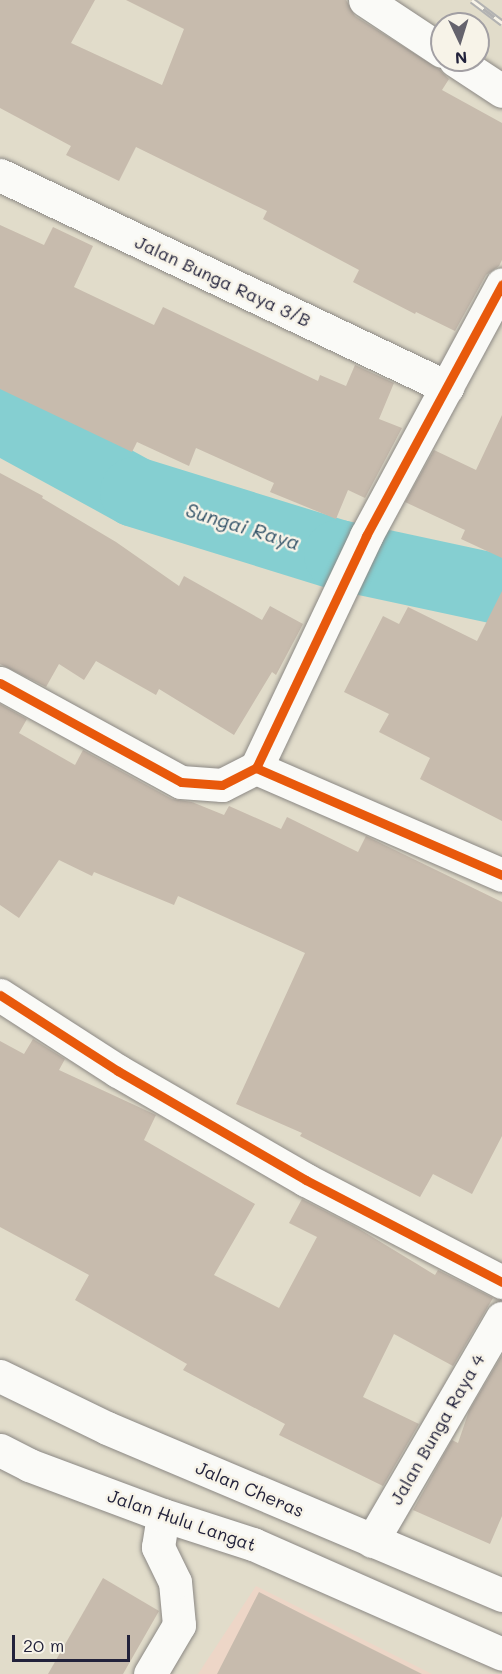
<!DOCTYPE html>
<html>
<head>
<meta charset="utf-8">
<style>
	body { margin:0 }
	#map { position:relative; width:502px; height:1674px; overflow:hidden; background:#e1dcca; font-family:Mali,sans-serif }
	div>[style] { position:absolute }
	.built>* { inset:0; background:#edd6c7 }
	.river>* { height:70px; margin:-35px; padding:0 35px; transform-origin:35px; border-radius:35px; background:#85cfd1 }
	.building>* { inset:0; background:#c7bbad }
	.roads { filter:drop-shadow(0 0 2px #8b8884) drop-shadow(0 0 2px #8b8884) }
	.minor>* { height:33px; margin:-16.5px; padding:0 16.5px; transform-origin:16.5px; border-radius:16.5px; background:#fafaf7 }
	.major>* { height:33px; margin:-16.5px; padding:0 16.5px; transform-origin:16.5px; border-radius:16.5px; background:#fafaf7 }
	.rail>* { height:7px; margin-top:-3.5px; transform-origin:0; background:repeating-linear-gradient(90deg,#f7f3e8 0 14px,#b2b2b2 0 28px); box-sizing:border-box; border-block:2px solid #b2b2b2 }
	.cycleway>* { height:9px; margin:-4.5px; padding:0 4.5px; transform-origin:4.5px; border-radius:4.5px; background:#e8590c }
	span { translate:-50% -50%; white-space:nowrap; text-align:center; line-height:1.15; -webkit-text-stroke:5px #f7f3e8; paint-order:stroke }
	.street-label { font-size:18px; color:#22223b }
	.water-label { font-size:20px; color:#345469; font-style:italic }
	.north { position:absolute; left:430px; top:12px; width:60px; height:60px; box-sizing:border-box; background:#f7f3e8; border:2px solid #a29fa3; border-radius:50%; rotate:176deg; font-size:16px; font-weight:700; line-height:24px; text-align:center; color:#22223b }
	.north::after { content:''; display:block; margin:auto; width:21px; height:27px; background:#65636d; clip-path:polygon(50% 0,100% 100%,50% 72%,0 100%) }
	.scale { position:absolute; left:12px; top:1635px; width:118px; height:27px; box-sizing:border-box; border:3px solid #22223b; border-top:0; padding-left:8px; font-size:18px; line-height:21px; white-space:nowrap; color:#22223b; -webkit-text-stroke:4px #f7f3e8; paint-order:stroke }
</style>
</head>
<body>
<div id="map">
	<div class="built">
		<div style="clip-path:polygon(256px 1586px,432px 1674px,198px 1674px)"></div>
	</div>
	<div class="river">
		<div style="left:0;top:418px;width:154px;rotate:28.7deg"></div>
		<div style="left:135px;top:492px;width:214px;rotate:17.2deg"></div>
		<div style="left:339px;top:555px;width:167px;rotate:12.1deg"></div>
	</div>
	<div class="building">
		<div style="clip-path:polygon(0 0,95px 0,71px 43px,162px 85px,184px 29px,126px 0,346px 0,355px 16px,439px 69px,449px 79px,442px 90px,502px 123px,502px 260px,499px 266px,486px 275px,455px 331px,416px 312px,415px 314px,353px 282px,359px 270px,263px 219px,267px 211px,136px 147px,119px 181px,66px 155px,71px 146px,0 108px)"></div>
		<div style="clip-path:polygon(0 225px,44px 245px,53px 227px,93px 246px,74px 287px,154px 325px,163px 307px,318px 381px,320px 375px,346px 386px,355px 365px,394px 383px,379px 419px,402px 428px,365px 498px,348px 490px,336px 519px,270px 492px,274px 483px,196px 448px,189px 466px,137px 442px,132px 452px,0 389px)"></div>
		<div style="clip-path:polygon(502px 415px,502px 558px,461px 539px,465px 530px,405px 502px,434px 450px,476px 470px)"></div>
		<div style="clip-path:polygon(0 473px,43px 496px,42px 498px,116px 542px,179px 586px,184px 576px,262px 620px,270px 606px,303px 624px,276px 675px,272px 672px,234px 735px,159px 689px,156px 695px,96px 661px,84px 680px,59px 664px,46px 687px,0 664px)"></div>
		<div style="clip-path:polygon(502px 591px,502px 821px,420px 779px,430px 758px,379px 732px,389px 714px,344px 692px,383px 616px,399px 624px,408px 607px,477px 641px)"></div>
		<div style="clip-path:polygon(0 704px,27px 719px,19px 733px,75px 765px,83px 750px,172px 799px,192px 802px,224px 815px,229px 806px,281px 829px,287px 817px,358px 852px,366px 836px,502px 902px,502px 1136px,472px 1194px,433px 1174px,420px 1197px,300px 1136px,302px 1133px,236px 1104px,305px 953px,178px 896px,174px 905px,94px 872px,92px 876px,59px 860px,19px 918px,0 905px)"></div>
		<div style="clip-path:polygon(33px 1039px,65px 1059px,59px 1070px,156px 1115px,144px 1140px,255px 1204px,214px 1275px,279px 1308px,317px 1237px,289px 1223px,302px 1199px,356px 1227px,435px 1275px,438px 1270px,493px 1298px,453px 1366px,394px 1334px,363px 1397px,419px 1424px,383px 1486px,279px 1435px,285px 1424px,183px 1370px,187px 1364px,75px 1300px,89px 1275px,0 1227px,0 1041px,24px 1054px)"></div>
		<div style="clip-path:polygon(502px 1355px,502px 1516px,490px 1544px,413px 1510px,452px 1440px,458px 1443px,469px 1411px)"></div>
		<div style="clip-path:polygon(103px 1578px,159px 1611px,123px 1674px,48px 1674px)"></div>
		<div style="clip-path:polygon(259px 1592px,306px 1616px,422px 1674px,217px 1674px)"></div>
	</div>
	<div class="roads">
		<div class="minor">
			<div style="left:365px;top:0;width:92px;rotate:33.5deg"></div>
			<div style="left:455px;top:60px;width:56px;rotate:33.4deg"></div>
			<div style="left:0;top:175px;width:495px;rotate:25.4deg"></div>
			<div style="left:0;top:683px;width:206px;rotate:28.7deg"></div>
			<div style="left:181px;top:782px;width:41px;rotate:4.2deg"></div>
			<div style="left:222px;top:785px;width:38px;rotate:-27deg"></div>
			<div style="left:256px;top:768px;width:268px;rotate:23.5deg"></div>
			<div style="left:256px;top:768px;width:257px;rotate:-64.6deg"></div>
			<div style="left:366px;top:536px;width:286px;rotate:-61.6deg"></div>
			<div style="left:0;top:995px;width:140px;rotate:32.8deg"></div>
			<div style="left:118px;top:1071px;width:217px;rotate:30.1deg"></div>
			<div style="left:306px;top:1180px;width:221px;rotate:27.5deg"></div>
			<div style="left:372px;top:1541px;width:258px;rotate:-59.8deg"></div>
			<div style="left:150px;top:1674px;width:57px;rotate:-59.4deg"></div>
			<div style="left:179px;top:1625px;width:43px;rotate:-95.3deg"></div>
			<div style="left:175px;top:1582px;width:39px;rotate:-116deg"></div>
			<div style="left:158px;top:1547px;width:32px;rotate:-81deg"></div>
		</div>
		<div class="major">
			<div style="left:0;top:1376px;width:119px;rotate:25.9deg"></div>
			<div style="left:107px;top:1428px;width:429px;rotate:22.9deg"></div>
			<div style="left:0;top:1450px;width:33px;rotate:27deg"></div>
			<div style="left:29px;top:1465px;width:143px;rotate:20.5deg"></div>
			<div style="left:163px;top:1515px;width:95px;rotate:17.9deg"></div>
			<div style="left:253px;top:1544px;width:272px;rotate:23.8deg"></div>
		</div>
	</div>
	<div class="rail">
		<div style="left:472px;top:0;width:38px;rotate:37deg"></div>
	</div>
	<div class="cycleway">
		<div style="left:0;top:683px;width:206px;rotate:28.7deg"></div>
		<div style="left:181px;top:782px;width:41px;rotate:4.2deg"></div>
		<div style="left:222px;top:785px;width:38px;rotate:-27deg"></div>
		<div style="left:256px;top:768px;width:268px;rotate:23.5deg"></div>
		<div style="left:256px;top:768px;width:257px;rotate:-64.6deg"></div>
		<div style="left:366px;top:536px;width:286px;rotate:-61.6deg"></div>
		<div style="left:0;top:995px;width:140px;rotate:32.8deg"></div>
		<div style="left:118px;top:1071px;width:217px;rotate:30.1deg"></div>
		<div style="left:306px;top:1180px;width:221px;rotate:27.5deg"></div>
	</div>
	<div class="street-label">
		<span style="left:223px;top:281px;rotate:25deg">Jalan Bunga Raya 3/B</span>
		<span style="left:437px;top:1429px;rotate:-60deg">Jalan Bunga Raya 4</span>
		<span style="left:250px;top:1489px;rotate:23deg">Jalan Cheras</span>
		<span style="left:182px;top:1520px;rotate:19deg">Jalan Hulu Langat</span>
	</div>
	<div class="water-label">
		<span style="left:243px;top:526px;rotate:17deg">Sungai Raya</span>
	</div>
	<div class="north">N</div>
	<div class="scale">20 m</div>
</div>
</body>
</html>
